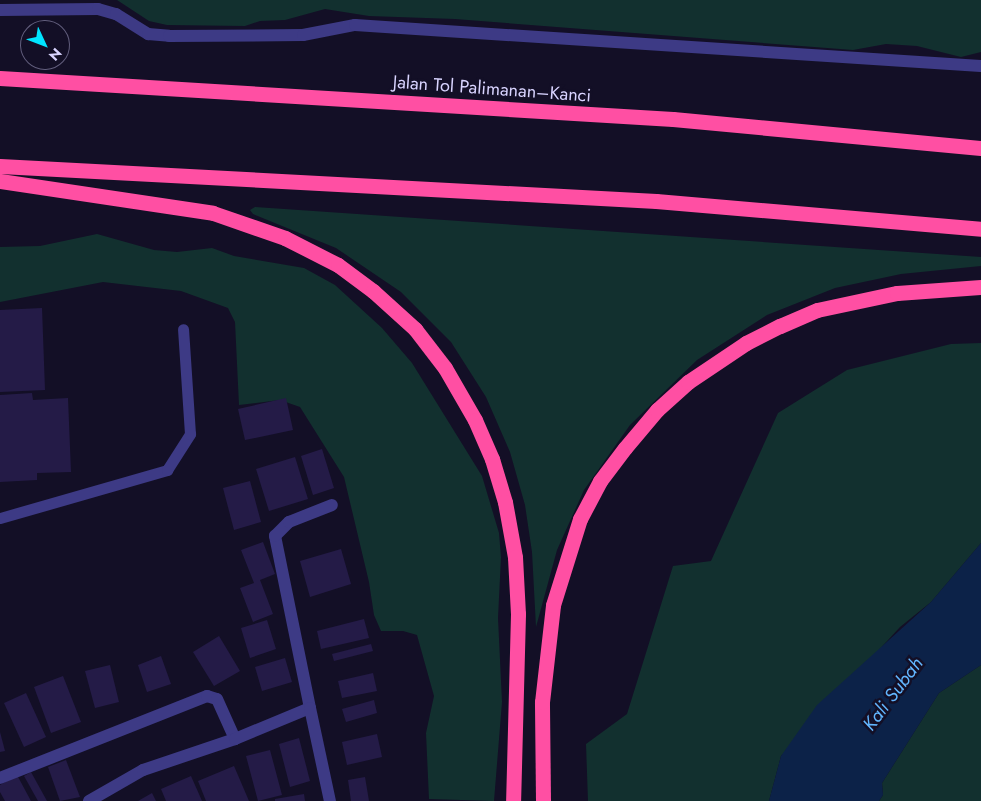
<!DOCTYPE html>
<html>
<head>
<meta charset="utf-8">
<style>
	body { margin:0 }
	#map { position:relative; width:981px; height:801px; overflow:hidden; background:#130f26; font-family:Jost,sans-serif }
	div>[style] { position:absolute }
	.green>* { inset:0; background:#12302f }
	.water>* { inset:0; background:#0c2248 }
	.building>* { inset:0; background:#241b47 }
	.service>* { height:11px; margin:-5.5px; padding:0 5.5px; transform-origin:5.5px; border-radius:5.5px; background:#3d3a85 }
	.minor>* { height:12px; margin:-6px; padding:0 6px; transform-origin:6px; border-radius:6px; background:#3d3a85 }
	.motorway>* { height:15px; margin:-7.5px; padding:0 7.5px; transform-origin:7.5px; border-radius:7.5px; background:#ff4fa3 }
	span { translate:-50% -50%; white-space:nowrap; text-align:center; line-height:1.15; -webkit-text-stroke:5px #130f26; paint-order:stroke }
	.street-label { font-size:18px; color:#d9d4ff }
	.water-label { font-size:19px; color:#62b6ff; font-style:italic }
	.north { position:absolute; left:20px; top:20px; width:50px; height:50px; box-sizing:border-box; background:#130f26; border:1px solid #625e7d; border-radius:50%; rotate:133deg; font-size:14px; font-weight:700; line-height:20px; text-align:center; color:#d9d4ff }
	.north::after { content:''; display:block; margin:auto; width:18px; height:22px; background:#00e5ff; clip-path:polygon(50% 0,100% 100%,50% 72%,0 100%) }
</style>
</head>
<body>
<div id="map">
	<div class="green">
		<div style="clip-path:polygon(117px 0,981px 0,981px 52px,961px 57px,917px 46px,886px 44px,853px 50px,455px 19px,369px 16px,325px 9px,285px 20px,260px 21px,245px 26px,167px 25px,149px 21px)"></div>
		<div style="clip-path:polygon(255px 207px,981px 257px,981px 266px,901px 274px,835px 288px,767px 315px,697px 360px,630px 425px,584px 490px,557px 550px,536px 627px,532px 552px,525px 505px,510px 452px,486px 397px,451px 342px,401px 292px,336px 248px,253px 214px,250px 210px)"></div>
		<div style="clip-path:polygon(97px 234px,154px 250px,177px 252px,212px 248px,234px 256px,304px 268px,335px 285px,382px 328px,412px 363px,482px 476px,499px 533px,501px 557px,498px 618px,502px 702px,494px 801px,429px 799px,426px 733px,434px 696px,417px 635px,403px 631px,381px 631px,374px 615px,369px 582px,344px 477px,300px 407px,280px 400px,239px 405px,235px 322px,228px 308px,181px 291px,103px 282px,0 302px,0 247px,40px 246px)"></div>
		<div style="clip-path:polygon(981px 343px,981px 543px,931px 602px,900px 627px,781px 756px,769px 801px,588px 801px,586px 744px,627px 714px,673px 566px,711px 561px,778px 413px,847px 370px,951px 344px)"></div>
		<div style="clip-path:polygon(981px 665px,981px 801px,879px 801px,883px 795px,882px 783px,939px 693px)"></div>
	</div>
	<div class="water">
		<div style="clip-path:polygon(981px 543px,981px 665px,939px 693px,882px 783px,883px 795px,879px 801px,769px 801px,781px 756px,817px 705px,931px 602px)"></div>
	</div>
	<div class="building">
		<div style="clip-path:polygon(42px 308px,45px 390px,0 392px,0 310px)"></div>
		<div style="clip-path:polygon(32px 393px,33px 400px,68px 398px,71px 472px,37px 473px,37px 480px,0 482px,0 395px)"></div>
		<div style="clip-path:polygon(286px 398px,293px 430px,245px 440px,238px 409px)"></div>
		<div style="clip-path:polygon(322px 449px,334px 488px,313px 495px,301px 456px)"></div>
		<div style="clip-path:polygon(295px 457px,308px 499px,269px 511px,256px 469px)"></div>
		<div style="clip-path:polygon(250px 481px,261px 522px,234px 530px,223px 488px)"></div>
		<div style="clip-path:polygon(263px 542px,275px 574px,260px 580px,273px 614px,253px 622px,240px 588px,254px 583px,241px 550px)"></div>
		<div style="clip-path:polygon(341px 549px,351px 584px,310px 597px,300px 561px)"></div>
		<div style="clip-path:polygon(364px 619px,369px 638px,321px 649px,317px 631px)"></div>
		<div style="clip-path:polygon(267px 620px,276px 649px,250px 658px,241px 628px)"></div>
		<div style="clip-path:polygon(219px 636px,240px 671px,214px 686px,193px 652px)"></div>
		<div style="clip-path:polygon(371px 644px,373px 651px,334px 661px,332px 654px)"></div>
		<div style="clip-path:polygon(161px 656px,171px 684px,147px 692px,138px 665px)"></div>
		<div style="clip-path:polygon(285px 658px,292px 682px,262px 691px,255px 667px)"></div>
		<div style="clip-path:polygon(110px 665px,119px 702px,95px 708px,85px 671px)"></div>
		<div style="clip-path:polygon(373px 673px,377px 691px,342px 698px,338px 681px)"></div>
		<div style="clip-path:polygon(63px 676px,81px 722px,51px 733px,34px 687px)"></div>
		<div style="clip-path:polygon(26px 693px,46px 737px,24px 747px,4px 703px)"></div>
		<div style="clip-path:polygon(374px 700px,377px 713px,346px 722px,342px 709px)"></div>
		<div style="clip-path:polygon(0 732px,5px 751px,0 752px)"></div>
		<div style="clip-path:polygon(377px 734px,382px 757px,347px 765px,342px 742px)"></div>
		<div style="clip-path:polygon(299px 738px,310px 781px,290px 787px,279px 744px)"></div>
		<div style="clip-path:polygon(270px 750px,282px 795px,258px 801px,246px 756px)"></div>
		<div style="clip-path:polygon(66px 760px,80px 797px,60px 801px,48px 767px)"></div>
		<div style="clip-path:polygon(234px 766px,249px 801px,206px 801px,198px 781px)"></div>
		<div style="clip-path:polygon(31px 772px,47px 801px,38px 801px,24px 776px)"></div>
		<div style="clip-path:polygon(17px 775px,31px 801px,5px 801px,0 792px,0 785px)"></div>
		<div style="clip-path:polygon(191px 776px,202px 801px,166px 801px,161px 789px)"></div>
		<div style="clip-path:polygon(365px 777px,369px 801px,351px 801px,348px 780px)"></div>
		<div style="clip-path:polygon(152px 793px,156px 801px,138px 801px)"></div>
		<div style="clip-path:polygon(304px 794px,305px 801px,275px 801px,275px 799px)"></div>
	</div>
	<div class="service">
		<div style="left:0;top:518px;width:174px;rotate:-16deg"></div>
		<div style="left:167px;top:470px;width:43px;rotate:-57.4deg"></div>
		<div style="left:190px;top:434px;width:105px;rotate:-93.8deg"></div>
	</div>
	<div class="minor">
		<div style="left:0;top:10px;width:98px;rotate:-0.6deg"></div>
		<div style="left:98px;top:9px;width:19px;rotate:16deg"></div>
		<div style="left:116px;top:14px;width:38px;rotate:32deg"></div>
		<div style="left:148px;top:34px;width:21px;rotate:5deg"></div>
		<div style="left:169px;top:36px;width:134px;rotate:-0.4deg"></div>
		<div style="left:303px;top:35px;width:53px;rotate:-10.9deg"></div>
		<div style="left:355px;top:25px;width:627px;rotate:3.75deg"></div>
		<div style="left:310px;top:708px;width:176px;rotate:-101.5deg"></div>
		<div style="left:275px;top:536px;width:20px;rotate:-45deg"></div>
		<div style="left:289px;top:522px;width:46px;rotate:-21.6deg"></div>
		<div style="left:0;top:778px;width:223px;rotate:-21.6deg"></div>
		<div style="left:207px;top:696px;width:10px;rotate:17deg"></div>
		<div style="left:217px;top:699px;width:44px;rotate:65.8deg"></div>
		<div style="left:89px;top:801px;width:62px;rotate:-29.9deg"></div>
		<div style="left:143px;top:770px;width:97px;rotate:-18.6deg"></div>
		<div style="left:235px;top:739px;width:81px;rotate:-22.5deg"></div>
		<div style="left:310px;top:708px;width:95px;rotate:77.9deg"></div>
	</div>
	<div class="motorway">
		<div style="left:0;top:78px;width:674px;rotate:3.49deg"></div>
		<div style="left:673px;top:119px;width:309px;rotate:5.4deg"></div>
		<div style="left:0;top:166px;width:657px;rotate:3.05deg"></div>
		<div style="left:656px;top:201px;width:326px;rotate:4.9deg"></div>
		<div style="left:0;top:181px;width:215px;rotate:8.5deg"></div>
		<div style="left:213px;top:213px;width:76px;rotate:19.1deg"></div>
		<div style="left:285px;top:238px;width:59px;rotate:27deg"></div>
		<div style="left:338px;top:265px;width:44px;rotate:36.6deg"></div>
		<div style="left:373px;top:291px;width:57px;rotate:42.1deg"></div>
		<div style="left:415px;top:329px;width:49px;rotate:52.4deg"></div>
		<div style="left:445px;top:368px;width:60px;rotate:60deg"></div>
		<div style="left:475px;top:420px;width:43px;rotate:66.4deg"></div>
		<div style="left:492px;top:459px;width:45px;rotate:73.2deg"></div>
		<div style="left:505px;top:502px;width:56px;rotate:79.7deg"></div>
		<div style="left:515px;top:557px;width:57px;rotate:87deg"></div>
		<div style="left:518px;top:614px;width:187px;rotate:91.5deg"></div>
		<div style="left:543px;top:801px;width:99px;rotate:-90.6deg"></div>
		<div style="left:542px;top:702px;width:98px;rotate:-83.5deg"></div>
		<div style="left:553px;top:605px;width:90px;rotate:-72.6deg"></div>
		<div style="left:580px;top:519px;width:43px;rotate:-62.2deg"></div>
		<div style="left:600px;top:481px;width:41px;rotate:-52.9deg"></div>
		<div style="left:625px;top:448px;width:50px;rotate:-49.9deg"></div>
		<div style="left:657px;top:410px;width:42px;rotate:-42.1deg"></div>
		<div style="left:688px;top:382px;width:70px;rotate:-33.9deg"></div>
		<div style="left:746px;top:343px;width:38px;rotate:-27deg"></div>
		<div style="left:780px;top:326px;width:40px;rotate:-23.4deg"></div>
		<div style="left:817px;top:310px;width:82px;rotate:-12deg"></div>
		<div style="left:897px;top:293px;width:84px;rotate:-4.1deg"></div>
	</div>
	<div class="street-label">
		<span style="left:492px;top:89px;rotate:4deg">Jalan Tol Palimanan–Kanci</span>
	</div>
	<div class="water-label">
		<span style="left:893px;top:694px;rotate:-53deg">Kali Subah</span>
	</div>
	<div class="north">N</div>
</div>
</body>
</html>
